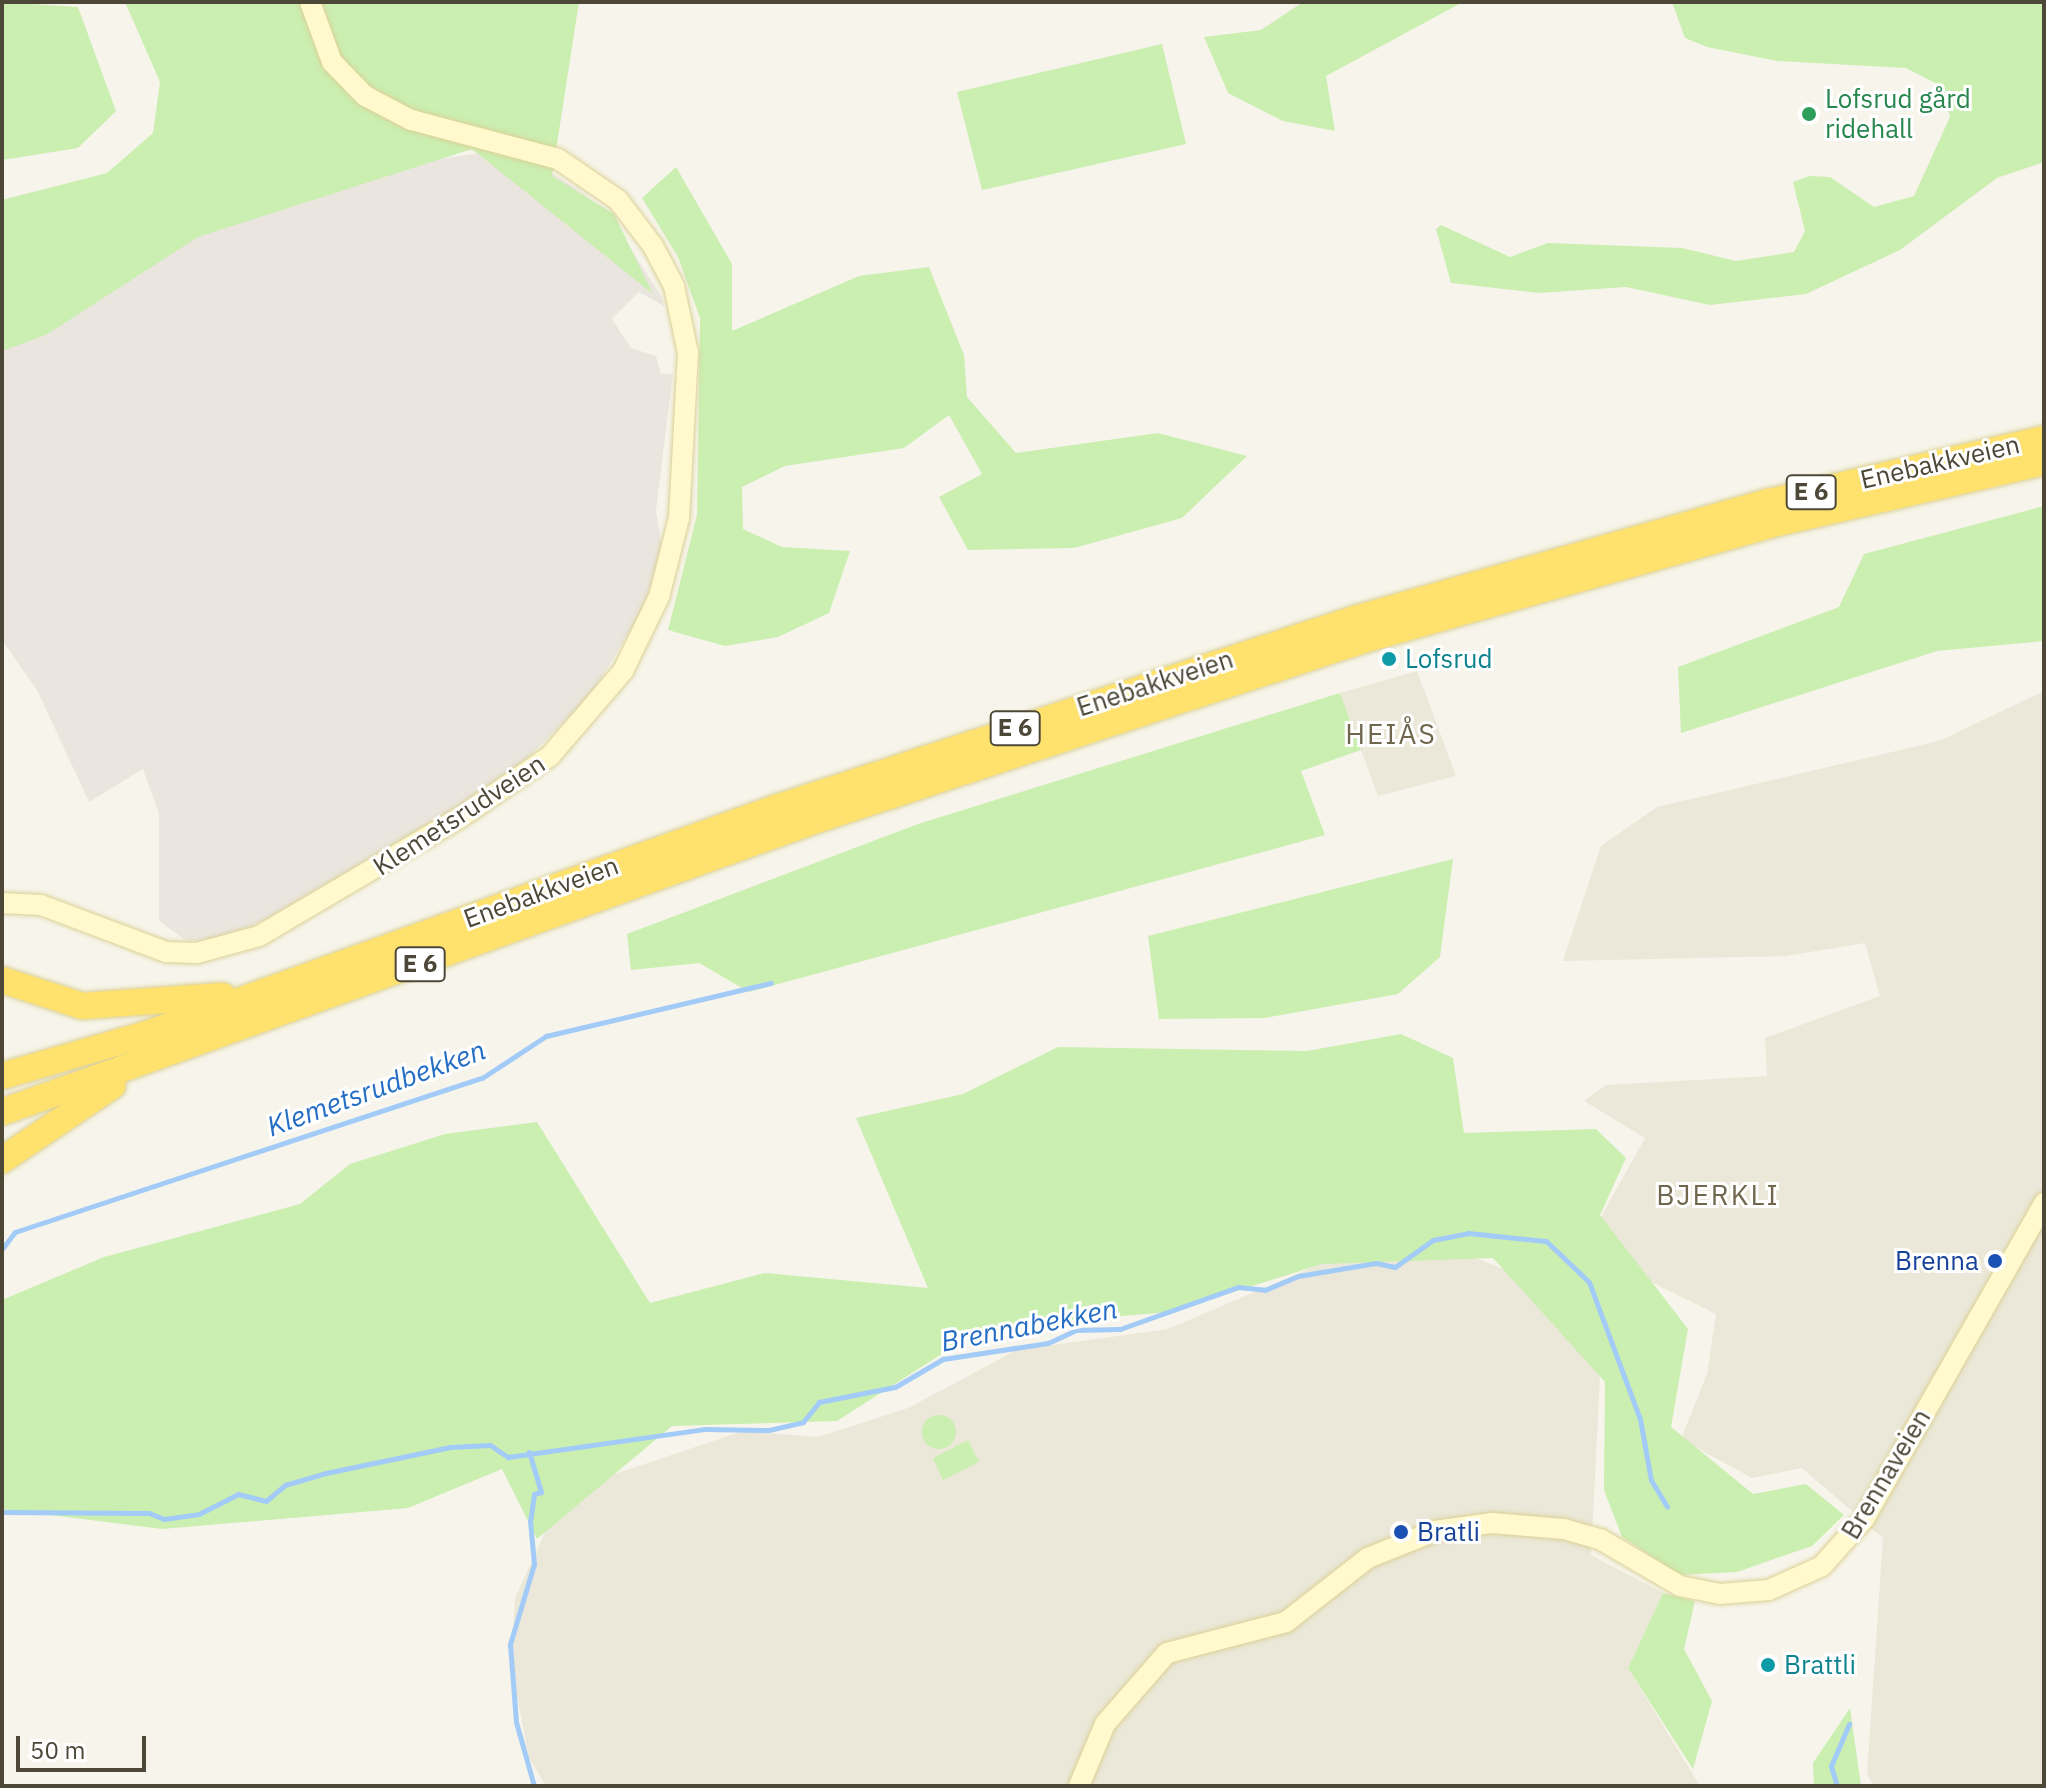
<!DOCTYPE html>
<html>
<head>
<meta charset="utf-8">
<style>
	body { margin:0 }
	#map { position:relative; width:2046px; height:1788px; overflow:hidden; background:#f7f5eb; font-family:"IBM Plex Sans",sans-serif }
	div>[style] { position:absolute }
	.residential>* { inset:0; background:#ebe8d9 }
	.industrial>* { inset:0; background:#eae6df }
	.green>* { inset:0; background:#cbeeb1 }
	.round { border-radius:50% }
	.stream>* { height:5px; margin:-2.5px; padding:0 2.5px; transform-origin:2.5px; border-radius:2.5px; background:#a3cbf8 }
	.roads { filter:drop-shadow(0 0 2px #dbd197) drop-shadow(0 0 2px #dbd197) }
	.secondary>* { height:20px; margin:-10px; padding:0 10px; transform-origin:10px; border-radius:10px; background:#fff9cd }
	.highway>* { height:26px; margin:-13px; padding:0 13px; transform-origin:13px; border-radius:13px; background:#ffe16e }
	.dots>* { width:22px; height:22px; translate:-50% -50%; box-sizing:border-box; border:4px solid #fff; border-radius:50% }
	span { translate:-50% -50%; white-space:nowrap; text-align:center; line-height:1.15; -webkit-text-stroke:6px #fff; paint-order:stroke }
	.shield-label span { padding:2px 6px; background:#fff; border:2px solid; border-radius:6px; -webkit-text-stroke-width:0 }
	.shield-label { font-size:24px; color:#4c4737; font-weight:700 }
	.leisure-label { font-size:26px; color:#27864d }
	.left { translate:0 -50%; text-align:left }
	.street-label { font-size:26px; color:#4c4737 }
	.culture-label { font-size:26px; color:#0d838f }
	.transit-label { font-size:26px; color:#164399 }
	.right { translate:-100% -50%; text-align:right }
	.neighbourhood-label { font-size:28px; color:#70674e; letter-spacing:2px }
	.water-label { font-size:28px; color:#246dc5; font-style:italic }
	.frame { position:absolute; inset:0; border:4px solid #4c4737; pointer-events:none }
	.scale { position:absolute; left:16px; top:1736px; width:130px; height:36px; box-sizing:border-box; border:4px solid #4c4737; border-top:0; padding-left:10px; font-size:24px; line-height:28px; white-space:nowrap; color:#4c4737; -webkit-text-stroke:6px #fff; paint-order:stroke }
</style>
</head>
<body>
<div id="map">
	<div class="residential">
		<div style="clip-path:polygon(1417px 671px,1456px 776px,1378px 796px,1340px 693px)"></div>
		<div style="clip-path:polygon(2044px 691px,2044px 1786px,1874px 1786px,1867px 1774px,1883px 1538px,1802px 1468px,1752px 1478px,1681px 1439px,1707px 1374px,1716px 1314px,1639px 1276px,1601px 1217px,1645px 1138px,1584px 1101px,1606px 1085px,1767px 1076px,1765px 1038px,1880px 996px,1865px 943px,1786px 956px,1563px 961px,1601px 846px,1657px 807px,1939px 741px)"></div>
		<div style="clip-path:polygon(1438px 1243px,1518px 1275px,1559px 1307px,1600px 1378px,1591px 1555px,1663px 1593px,1628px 1668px,1700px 1786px,546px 1786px,529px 1758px,511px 1665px,515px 1598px,564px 1491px,743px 1431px,818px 1437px,908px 1408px,1017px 1350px,1168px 1329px,1339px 1256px)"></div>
	</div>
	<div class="industrial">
		<div style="clip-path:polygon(480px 153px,552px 173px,583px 193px,612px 219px,661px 296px,664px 306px,639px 292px,612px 319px,631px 348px,656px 356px,661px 374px,673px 374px,656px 511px,662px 548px,644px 607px,590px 697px,511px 774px,279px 914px,222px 938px,187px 941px,159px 921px,159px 814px,143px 769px,89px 802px,37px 690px,2px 640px,2px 327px,186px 224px,387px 167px)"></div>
	</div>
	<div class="green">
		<div style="clip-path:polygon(2px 2px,78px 7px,116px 111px,78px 148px,2px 160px)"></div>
		<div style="clip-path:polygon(125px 2px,579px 2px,552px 176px,614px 214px,653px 294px,472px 149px,198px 237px,46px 335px,2px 351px,2px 200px,107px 173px,153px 133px,160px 82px)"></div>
		<div style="clip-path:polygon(1303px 2px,1463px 2px,1326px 76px,1335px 131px,1283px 121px,1228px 93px,1204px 37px,1261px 30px)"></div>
		<div style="clip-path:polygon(1672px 2px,2044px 2px,2044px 162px,1997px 178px,1900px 250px,1806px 294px,1710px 305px,1626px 287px,1539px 293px,1451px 283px,1436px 229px,1441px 225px,1510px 257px,1548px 243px,1682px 248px,1736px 261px,1794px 252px,1805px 231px,1793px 182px,1809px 176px,1830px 177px,1874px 207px,1914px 196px,1950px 117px,1943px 87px,1906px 68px,1777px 61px,1707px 47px,1685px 38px)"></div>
		<div style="clip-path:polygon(1162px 44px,1186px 144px,982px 190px,957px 92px)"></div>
		<div style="clip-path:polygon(676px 167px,732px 264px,732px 331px,859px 276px,929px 267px,964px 355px,967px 397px,1016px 453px,1158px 433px,1247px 456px,1182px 518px,1074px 548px,968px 550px,939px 497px,982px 474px,949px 415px,904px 448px,785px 466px,742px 487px,743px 529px,782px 547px,850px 551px,829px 613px,778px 637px,725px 646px,668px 630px,697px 515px,700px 318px,678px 257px,642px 198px)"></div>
		<div style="clip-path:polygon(2044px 506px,2044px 641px,1937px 651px,1681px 733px,1678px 667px,1839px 607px,1864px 554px)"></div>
		<div style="clip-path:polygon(1340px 693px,1361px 750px,1301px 771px,1325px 835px,749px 992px,699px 963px,631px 970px,627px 934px,918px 824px)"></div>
		<div style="clip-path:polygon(1453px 859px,1440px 957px,1398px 994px,1265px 1018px,1159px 1019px,1148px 936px)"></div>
		<div style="clip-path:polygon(1401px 1034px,1453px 1058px,1464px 1133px,1596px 1129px,1626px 1158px,1600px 1215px,1688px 1329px,1671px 1427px,1753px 1494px,1806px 1484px,1844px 1515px,1812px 1546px,1737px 1572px,1680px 1575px,1622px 1537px,1604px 1490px,1605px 1382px,1493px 1258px,1322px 1264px,1170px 1312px,984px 1327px,837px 1421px,672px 1426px,537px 1539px,502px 1469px,408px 1508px,162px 1529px,2px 1509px,2px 1300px,104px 1257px,300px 1204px,350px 1164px,445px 1134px,537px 1122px,650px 1303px,765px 1273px,928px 1288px,856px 1118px,963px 1094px,1058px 1047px,1307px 1051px)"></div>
		<div class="round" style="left:922px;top:1415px;width:34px;height:34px"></div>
		<div style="clip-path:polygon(968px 1440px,979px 1462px,943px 1480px,933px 1458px)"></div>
		<div style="clip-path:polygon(1663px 1593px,1695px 1601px,1684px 1649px,1712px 1701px,1693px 1769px,1628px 1668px)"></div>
		<div style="clip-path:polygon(1850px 1708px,1861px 1786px,1814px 1786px,1813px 1763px)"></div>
	</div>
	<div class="stream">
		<div style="left:2px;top:1249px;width:21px;rotate:-53deg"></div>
		<div style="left:15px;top:1232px;width:492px;rotate:-18.3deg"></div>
		<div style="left:482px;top:1078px;width:77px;rotate:-33.3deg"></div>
		<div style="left:546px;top:1036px;width:231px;rotate:-13.3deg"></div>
		<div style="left:529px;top:1452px;width:42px;rotate:73.3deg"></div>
		<div style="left:541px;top:1492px;width:7px;rotate:164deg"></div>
		<div style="left:534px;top:1494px;width:27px;rotate:98deg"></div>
		<div style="left:530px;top:1521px;width:43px;rotate:84.7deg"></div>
		<div style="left:534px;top:1564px;width:84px;rotate:106.7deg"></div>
		<div style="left:510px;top:1644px;width:78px;rotate:85.6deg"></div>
		<div style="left:516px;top:1722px;width:66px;rotate:74.3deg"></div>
		<div style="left:2px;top:1512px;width:147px;rotate:0.4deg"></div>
		<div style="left:149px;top:1513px;width:16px;rotate:22deg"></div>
		<div style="left:164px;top:1519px;width:35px;rotate:-8deg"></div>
		<div style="left:199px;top:1514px;width:44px;rotate:-27.1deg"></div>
		<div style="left:238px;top:1494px;width:29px;rotate:14deg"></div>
		<div style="left:266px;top:1501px;width:25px;rotate:-40deg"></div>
		<div style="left:285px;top:1485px;width:43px;rotate:-16.3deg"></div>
		<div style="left:326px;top:1473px;width:127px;rotate:-11.8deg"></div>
		<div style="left:450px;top:1447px;width:40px;rotate:-2.9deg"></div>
		<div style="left:490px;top:1445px;width:22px;rotate:34deg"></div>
		<div style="left:508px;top:1457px;width:198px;rotate:-8.1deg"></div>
		<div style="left:704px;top:1429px;width:65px;rotate:0.9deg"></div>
		<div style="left:769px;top:1430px;width:35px;rotate:-13deg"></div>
		<div style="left:803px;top:1422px;width:26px;rotate:-51deg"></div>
		<div style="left:819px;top:1402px;width:77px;rotate:-11.2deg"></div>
		<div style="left:895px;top:1387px;width:56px;rotate:-30.3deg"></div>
		<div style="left:943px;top:1359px;width:106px;rotate:-8.7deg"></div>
		<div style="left:1048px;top:1343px;width:31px;rotate:-25deg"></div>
		<div style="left:1076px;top:1330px;width:44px;rotate:-1.3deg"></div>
		<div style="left:1120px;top:1329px;width:125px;rotate:-19.6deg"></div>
		<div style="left:1238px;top:1287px;width:27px;rotate:6deg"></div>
		<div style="left:1265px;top:1290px;width:36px;rotate:-23deg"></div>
		<div style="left:1298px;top:1276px;width:79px;rotate:-9.5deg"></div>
		<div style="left:1376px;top:1263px;width:19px;rotate:12deg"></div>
		<div style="left:1395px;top:1267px;width:47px;rotate:-35.4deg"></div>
		<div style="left:1433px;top:1240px;width:36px;rotate:-11deg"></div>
		<div style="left:1468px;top:1233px;width:78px;rotate:5.9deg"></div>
		<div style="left:1546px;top:1241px;width:59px;rotate:43.6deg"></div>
		<div style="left:1589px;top:1282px;width:146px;rotate:69.6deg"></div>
		<div style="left:1640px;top:1419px;width:62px;rotate:79.8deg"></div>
		<div style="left:1651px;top:1480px;width:31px;rotate:59deg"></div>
		<div style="left:1837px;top:1786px;width:21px;rotate:-107deg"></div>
		<div style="left:1831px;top:1766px;width:46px;rotate:-66.8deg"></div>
	</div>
	<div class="roads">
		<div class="secondary">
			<div style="left:2px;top:903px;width:39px;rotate:3deg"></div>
			<div style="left:41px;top:905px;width:134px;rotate:20.6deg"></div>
			<div style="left:166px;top:952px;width:31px;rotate:2deg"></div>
			<div style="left:197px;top:953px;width:64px;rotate:-15.3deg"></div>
			<div style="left:259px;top:936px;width:231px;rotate:-30.5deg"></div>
			<div style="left:458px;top:819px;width:112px;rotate:-34.4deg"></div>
			<div style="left:550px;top:756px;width:112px;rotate:-49.3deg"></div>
			<div style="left:623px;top:671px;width:82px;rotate:-64.1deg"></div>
			<div style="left:659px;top:597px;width:81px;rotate:-75.8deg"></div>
			<div style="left:679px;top:518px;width:165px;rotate:-86.9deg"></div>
			<div style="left:688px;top:353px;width:68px;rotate:-101.8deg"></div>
			<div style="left:674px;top:286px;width:45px;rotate:-117.7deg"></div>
			<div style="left:653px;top:246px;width:58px;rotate:-127.3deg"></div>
			<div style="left:618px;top:200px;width:73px;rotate:-145.7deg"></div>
			<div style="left:558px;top:159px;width:152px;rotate:-165.1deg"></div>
			<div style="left:411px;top:120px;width:52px;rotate:-152.4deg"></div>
			<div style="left:365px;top:96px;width:47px;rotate:-134.1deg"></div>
			<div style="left:332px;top:62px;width:64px;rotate:-110.1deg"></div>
			<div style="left:1079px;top:1786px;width:67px;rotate:-67.2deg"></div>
			<div style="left:1105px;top:1724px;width:94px;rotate:-48.9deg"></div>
			<div style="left:1167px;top:1653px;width:123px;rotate:-14.6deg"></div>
			<div style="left:1286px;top:1622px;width:104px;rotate:-38deg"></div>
			<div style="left:1368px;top:1558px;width:72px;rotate:-21.9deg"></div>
			<div style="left:1435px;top:1531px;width:58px;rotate:-8deg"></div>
			<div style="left:1492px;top:1523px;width:72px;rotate:4.8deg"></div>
			<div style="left:1564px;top:1529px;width:37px;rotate:16deg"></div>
			<div style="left:1600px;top:1539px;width:93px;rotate:30.4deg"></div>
			<div style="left:1680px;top:1586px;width:41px;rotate:11.3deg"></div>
			<div style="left:1720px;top:1594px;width:49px;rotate:-4.7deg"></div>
			<div style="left:1769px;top:1590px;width:58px;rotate:-24.4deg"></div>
			<div style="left:1822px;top:1566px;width:63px;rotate:-48.2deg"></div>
			<div style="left:1864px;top:1519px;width:364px;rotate:-60.3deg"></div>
		</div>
		<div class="highway">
			<div style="left:2px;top:980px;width:84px;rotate:18deg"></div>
			<div style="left:82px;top:1006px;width:141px;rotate:-4.1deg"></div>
			<div style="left:2px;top:1076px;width:151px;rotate:-16.2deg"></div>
			<div style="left:147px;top:1034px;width:668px;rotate:-19.76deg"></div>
			<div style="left:776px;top:808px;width:609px;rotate:-18.08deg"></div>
			<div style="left:1355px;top:619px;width:430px;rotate:-15.8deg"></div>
			<div style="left:1769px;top:502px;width:282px;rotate:-12.9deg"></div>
			<div style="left:2px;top:1112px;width:865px;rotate:-19.73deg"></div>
			<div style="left:816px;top:820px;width:576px;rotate:-18.21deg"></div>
			<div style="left:1363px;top:640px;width:426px;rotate:-15.8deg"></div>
			<div style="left:1773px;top:524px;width:278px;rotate:-12.9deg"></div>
			<div style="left:2px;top:1160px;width:133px;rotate:-33.9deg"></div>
		</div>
	</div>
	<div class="dots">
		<div style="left:1809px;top:114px;background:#2e9e5b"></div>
		<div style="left:1389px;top:659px;background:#0f9aa8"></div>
		<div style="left:1995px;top:1261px;background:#1a4fb4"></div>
		<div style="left:1401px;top:1532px;background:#1a4fb4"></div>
		<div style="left:1768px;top:1665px;background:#0f9aa8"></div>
	</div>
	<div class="shield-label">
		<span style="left:1811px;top:492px">E 6</span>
		<span style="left:1015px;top:728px">E 6</span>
		<span style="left:420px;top:964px">E 6</span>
	</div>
	<div class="leisure-label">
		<span class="left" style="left:1825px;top:114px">Lofsrud gård<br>ridehall</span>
	</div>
	<div class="street-label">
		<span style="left:1940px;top:462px;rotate:-13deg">Enebakkveien</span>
		<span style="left:1155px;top:683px;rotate:-18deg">Enebakkveien</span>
		<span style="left:459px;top:815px;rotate:-33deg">Klemetsrudveien</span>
		<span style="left:541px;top:892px;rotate:-20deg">Enebakkveien</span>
		<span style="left:1886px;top:1474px;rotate:-59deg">Brennaveien</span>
	</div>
	<div class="culture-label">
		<span class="left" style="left:1405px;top:659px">Lofsrud</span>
		<span class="left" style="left:1784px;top:1665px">Brattli</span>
	</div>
	<div class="transit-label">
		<span class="right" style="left:1979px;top:1261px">Brenna</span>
		<span class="left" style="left:1417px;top:1532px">Bratli</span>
	</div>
	<div class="neighbourhood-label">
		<span style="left:1391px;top:734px">HEIÅS</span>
		<span style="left:1718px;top:1195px">BJERKLI</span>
	</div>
	<div class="water-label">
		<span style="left:376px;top:1088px;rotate:-20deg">Klemetsrudbekken</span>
		<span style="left:1029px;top:1325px;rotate:-11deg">Brennabekken</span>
	</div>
	<div class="frame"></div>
	<div class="scale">50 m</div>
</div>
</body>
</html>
